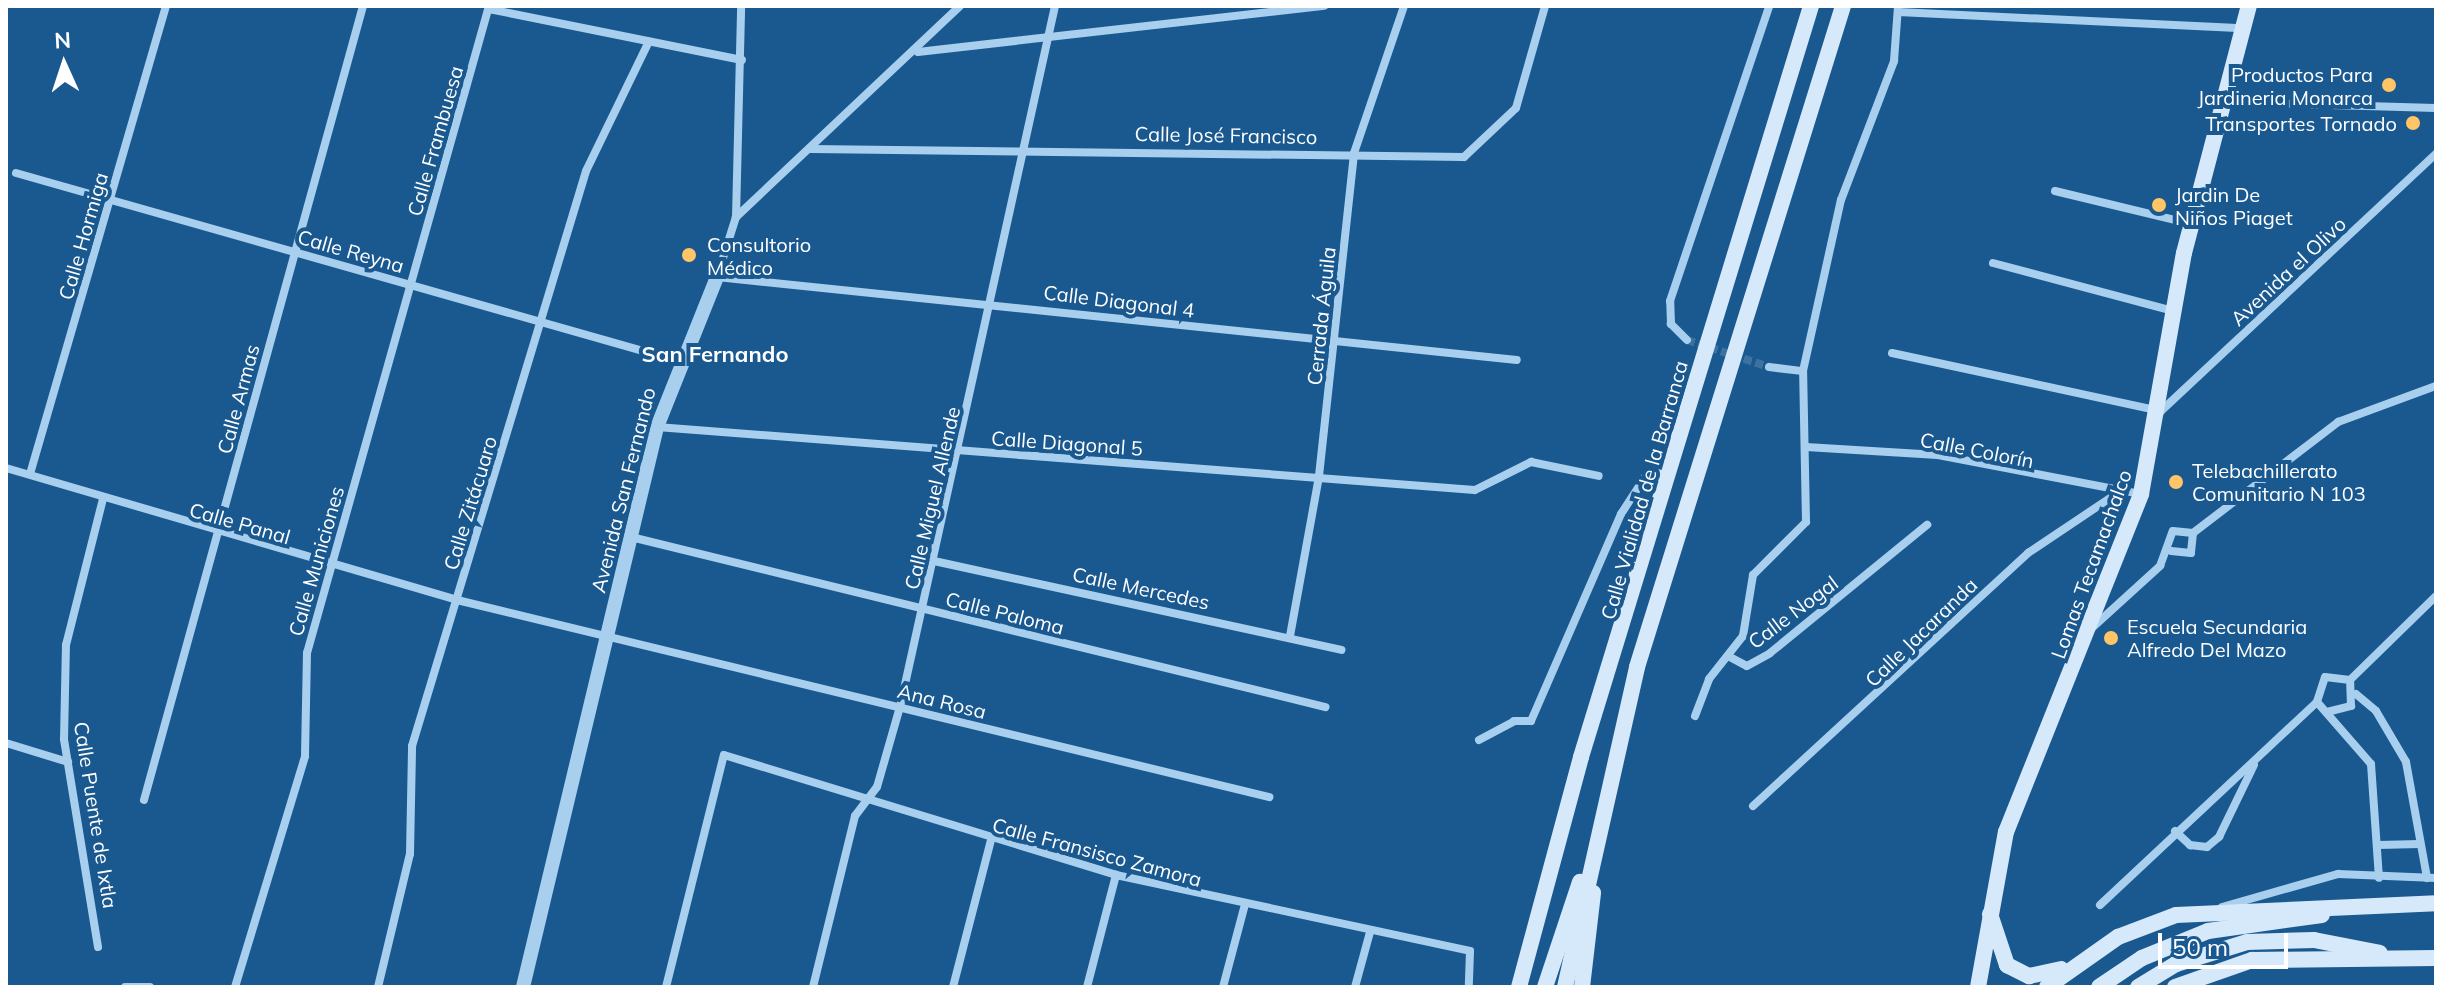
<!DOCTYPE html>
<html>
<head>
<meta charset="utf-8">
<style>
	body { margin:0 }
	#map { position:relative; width:2442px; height:993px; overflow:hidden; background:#1a5990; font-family:Mulish,sans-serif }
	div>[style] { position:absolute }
	.minor-tunnel>* { height:8px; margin-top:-4px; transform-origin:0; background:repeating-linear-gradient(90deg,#3c72a1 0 8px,transparent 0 12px) }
	.minor>* { height:8px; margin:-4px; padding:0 4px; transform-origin:4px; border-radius:4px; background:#a9cfef }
	.tertiary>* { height:14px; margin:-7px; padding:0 7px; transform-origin:7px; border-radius:7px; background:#a9cfef }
	.secondary>* { height:16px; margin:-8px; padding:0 8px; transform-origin:8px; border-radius:8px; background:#d6e9fa }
	.dots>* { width:22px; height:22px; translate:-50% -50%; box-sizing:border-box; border:4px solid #1a5990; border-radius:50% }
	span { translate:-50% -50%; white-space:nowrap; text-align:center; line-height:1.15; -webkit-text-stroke:8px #1a5990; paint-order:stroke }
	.poi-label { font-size:20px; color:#fff }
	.right { translate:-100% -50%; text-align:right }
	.left { translate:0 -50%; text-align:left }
	.street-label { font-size:20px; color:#fff }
	.neighbourhood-label { font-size:22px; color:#fff; font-weight:700 }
	.frame { position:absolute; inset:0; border:8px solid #fff; pointer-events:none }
	.north { position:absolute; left:24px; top:24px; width:80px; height:80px; -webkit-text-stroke:6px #1a5990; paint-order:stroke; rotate:357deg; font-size:22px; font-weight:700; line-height:32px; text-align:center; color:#fff }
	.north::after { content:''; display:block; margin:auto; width:28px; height:36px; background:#fff; clip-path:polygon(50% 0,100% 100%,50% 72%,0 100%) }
	.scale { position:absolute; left:2158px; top:933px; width:130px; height:36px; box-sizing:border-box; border:4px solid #fff; border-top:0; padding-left:10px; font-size:24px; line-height:28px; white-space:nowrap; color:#fff; -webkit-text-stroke:6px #1a5990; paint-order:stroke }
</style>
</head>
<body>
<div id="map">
	<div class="minor-tunnel">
		<div style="left:1687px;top:340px;width:86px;rotate:18.2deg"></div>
	</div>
	<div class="minor">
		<div style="left:960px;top:6px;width:308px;rotate:136.7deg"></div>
		<div style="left:736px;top:217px;width:63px;rotate:107.6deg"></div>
		<div style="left:717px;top:277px;width:804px;rotate:5.92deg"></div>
		<div style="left:489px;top:9px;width:258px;rotate:11.4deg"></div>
		<div style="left:1898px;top:12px;width:345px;rotate:2.7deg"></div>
		<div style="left:918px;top:52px;width:409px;rotate:-6.5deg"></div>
		<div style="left:2223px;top:102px;width:213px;rotate:1.6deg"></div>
		<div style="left:811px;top:149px;width:653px;rotate:0.7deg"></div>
		<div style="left:1464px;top:157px;width:71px;rotate:-43.3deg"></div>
		<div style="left:1516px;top:108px;width:106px;rotate:-74.1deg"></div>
		<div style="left:16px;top:173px;width:688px;rotate:15.85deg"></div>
		<div style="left:2055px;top:191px;width:140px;rotate:13.6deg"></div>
		<div style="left:736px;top:217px;width:211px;rotate:-88.6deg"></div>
		<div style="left:1993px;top:263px;width:187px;rotate:14.9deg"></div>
		<div style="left:1687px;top:340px;width:23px;rotate:-135deg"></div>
		<div style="left:1671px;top:324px;width:23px;rotate:-92deg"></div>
		<div style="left:1670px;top:301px;width:311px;rotate:-71.4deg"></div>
		<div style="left:1892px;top:353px;width:275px;rotate:12.2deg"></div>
		<div style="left:2161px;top:411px;width:376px;rotate:-43.1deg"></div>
		<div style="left:1769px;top:367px;width:34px;rotate:7deg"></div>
		<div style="left:657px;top:427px;width:820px;rotate:4.4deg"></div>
		<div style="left:1475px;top:490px;width:63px;rotate:-26.6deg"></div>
		<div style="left:1531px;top:462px;width:69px;rotate:11.6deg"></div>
		<div style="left:1806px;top:447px;width:132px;rotate:3.5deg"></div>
		<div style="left:1938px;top:455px;width:207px;rotate:10.9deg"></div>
		<div style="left:6px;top:468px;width:470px;rotate:16.3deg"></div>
		<div style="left:457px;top:600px;width:836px;rotate:13.64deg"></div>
		<div style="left:30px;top:474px;width:487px;rotate:-73.8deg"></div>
		<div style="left:2193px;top:533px;width:183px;rotate:-37.4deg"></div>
		<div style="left:2338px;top:422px;width:104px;rotate:-20.2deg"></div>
		<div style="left:631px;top:537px;width:715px;rotate:13.76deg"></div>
		<div style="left:934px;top:561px;width:417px;rotate:12.3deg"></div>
		<div style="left:2093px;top:627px;width:91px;rotate:-42.3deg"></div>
		<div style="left:2160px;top:566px;width:37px;rotate:-70deg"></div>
		<div style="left:2173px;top:531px;width:20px;rotate:6deg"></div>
		<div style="left:2193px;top:533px;width:20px;rotate:96deg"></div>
		<div style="left:2191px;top:553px;width:20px;rotate:-174deg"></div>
		<div style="left:1290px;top:636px;width:163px;rotate:-79.7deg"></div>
		<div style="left:1319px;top:476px;width:325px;rotate:-83.8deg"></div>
		<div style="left:1354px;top:153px;width:155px;rotate:-71.2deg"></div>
		<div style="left:1728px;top:656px;width:21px;rotate:28deg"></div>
		<div style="left:1747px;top:666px;width:26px;rotate:-29deg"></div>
		<div style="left:1770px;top:653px;width:203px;rotate:-39.2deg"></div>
		<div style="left:2350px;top:680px;width:120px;rotate:-44.3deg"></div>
		<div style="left:2356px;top:694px;width:26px;rotate:40deg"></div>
		<div style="left:2376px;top:711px;width:59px;rotate:59.5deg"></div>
		<div style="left:2406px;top:762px;width:118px;rotate:79.7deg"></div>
		<div style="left:2327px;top:712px;width:25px;rotate:-14deg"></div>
		<div style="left:2351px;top:706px;width:26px;rotate:-92deg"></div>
		<div style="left:2350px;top:680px;width:25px;rotate:-173deg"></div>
		<div style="left:2325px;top:677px;width:26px;rotate:108deg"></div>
		<div style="left:2317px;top:702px;width:82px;rotate:48.9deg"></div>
		<div style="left:2371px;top:764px;width:114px;rotate:86deg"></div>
		<div style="left:1695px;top:716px;width:40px;rotate:-69deg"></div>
		<div style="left:1709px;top:679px;width:55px;rotate:-51.7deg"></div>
		<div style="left:1743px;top:636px;width:62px;rotate:-80.7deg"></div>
		<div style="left:1753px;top:575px;width:75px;rotate:-45deg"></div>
		<div style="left:1806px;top:522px;width:151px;rotate:-91.1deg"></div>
		<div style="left:1803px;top:371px;width:175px;rotate:-77.5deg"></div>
		<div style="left:1841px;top:200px;width:149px;rotate:-69.1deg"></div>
		<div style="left:1894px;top:61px;width:55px;rotate:-85.8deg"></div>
		<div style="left:1479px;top:740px;width:40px;rotate:-28deg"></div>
		<div style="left:1514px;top:721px;width:17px"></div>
		<div style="left:1531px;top:721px;width:226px;rotate:-66.5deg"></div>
		<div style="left:1621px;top:514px;width:44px;rotate:-57deg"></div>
		<div style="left:1645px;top:477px;width:29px;rotate:-29deg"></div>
		<div style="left:6px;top:743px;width:65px;rotate:17deg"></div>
		<div style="left:144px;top:800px;width:824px;rotate:-74.58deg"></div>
		<div style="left:1753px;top:806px;width:374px;rotate:-42.6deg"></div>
		<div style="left:2028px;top:553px;width:110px;rotate:-33.8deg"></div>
		<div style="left:2175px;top:831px;width:21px;rotate:43deg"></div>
		<div style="left:2190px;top:845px;width:17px;rotate:7deg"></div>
		<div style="left:2207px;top:847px;width:16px;rotate:-40deg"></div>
		<div style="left:2219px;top:837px;width:80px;rotate:-64.1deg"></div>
		<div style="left:2378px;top:845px;width:42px;rotate:-1.4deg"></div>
		<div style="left:2100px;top:905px;width:297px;rotate:-43.1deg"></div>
		<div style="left:2222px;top:907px;width:121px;rotate:-15.9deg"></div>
		<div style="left:2338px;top:874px;width:98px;rotate:2.3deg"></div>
		<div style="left:98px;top:947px;width:211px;rotate:-99.3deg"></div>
		<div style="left:64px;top:739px;width:94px;rotate:-88.8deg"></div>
		<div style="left:66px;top:645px;width:151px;rotate:-75.8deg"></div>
		<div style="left:125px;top:987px;width:25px"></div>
		<div style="left:235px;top:987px;width:241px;rotate:-73.1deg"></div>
		<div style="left:305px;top:756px;width:103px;rotate:-88.9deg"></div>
		<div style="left:307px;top:653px;width:672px;rotate:-74.29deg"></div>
		<div style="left:378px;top:987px;width:137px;rotate:-76.5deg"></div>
		<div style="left:410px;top:854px;width:108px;rotate:-88.9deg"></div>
		<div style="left:412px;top:746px;width:601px;rotate:-73.16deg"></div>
		<div style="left:586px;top:171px;width:144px;rotate:-64.1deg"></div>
		<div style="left:666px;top:987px;width:239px;rotate:-76deg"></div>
		<div style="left:724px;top:755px;width:410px;rotate:17deg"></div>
		<div style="left:1116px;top:875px;width:362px;rotate:12.1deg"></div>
		<div style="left:1470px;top:951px;width:36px;rotate:92deg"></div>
		<div style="left:813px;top:987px;width:176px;rotate:-76.2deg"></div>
		<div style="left:855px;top:816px;width:36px;rotate:-53deg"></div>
		<div style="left:877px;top:787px;width:83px;rotate:-74deg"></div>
		<div style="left:900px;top:707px;width:718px;rotate:-77.53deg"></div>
		<div style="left:953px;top:987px;width:152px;rotate:-75.5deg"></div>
		<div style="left:1087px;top:987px;width:116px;rotate:-75.5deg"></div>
		<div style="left:1223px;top:987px;width:82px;rotate:-75.1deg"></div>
		<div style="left:1355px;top:987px;width:57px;rotate:-74.7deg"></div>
	</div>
	<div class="tertiary">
		<div style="left:523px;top:987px;width:576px;rotate:-76.54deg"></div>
		<div style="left:657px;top:427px;width:162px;rotate:-68.2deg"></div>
	</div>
	<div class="secondary">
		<div style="left:1990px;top:914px;width:54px;rotate:71.6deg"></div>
		<div style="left:2007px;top:965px;width:25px;rotate:27deg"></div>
		<div style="left:2029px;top:976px;width:33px;rotate:-12deg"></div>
		<div style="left:1519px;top:987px;width:238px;rotate:-74.9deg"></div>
		<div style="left:1581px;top:757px;width:785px;rotate:-72.97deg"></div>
		<div style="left:1545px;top:987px;width:111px;rotate:-71.6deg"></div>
		<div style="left:1565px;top:987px;width:328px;rotate:-77.3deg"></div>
		<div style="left:1637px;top:667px;width:692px;rotate:-72.69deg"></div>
		<div style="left:1582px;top:987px;width:95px;rotate:-83.3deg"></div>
		<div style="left:1978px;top:987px;width:158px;rotate:-79.8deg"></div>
		<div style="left:2006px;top:832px;width:364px;rotate:-68.2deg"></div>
		<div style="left:2141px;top:494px;width:245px;rotate:-79.9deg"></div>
		<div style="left:2184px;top:253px;width:255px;rotate:-75.3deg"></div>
		<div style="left:2047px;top:987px;width:87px;rotate:-35.2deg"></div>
		<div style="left:2118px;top:937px;width:62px;rotate:-20.8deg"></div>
		<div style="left:2176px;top:915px;width:260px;rotate:-2.6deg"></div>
		<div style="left:2099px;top:987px;width:52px;rotate:-34deg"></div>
		<div style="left:2142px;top:958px;width:71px;rotate:-22.2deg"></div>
		<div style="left:2208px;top:931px;width:115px;rotate:-8deg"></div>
		<div style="left:2138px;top:987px;width:44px;rotate:-31.2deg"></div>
		<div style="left:2176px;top:964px;width:74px;rotate:-17.2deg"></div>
		<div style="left:2247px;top:942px;width:67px;rotate:-1.7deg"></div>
		<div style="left:2314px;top:940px;width:67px;rotate:11.1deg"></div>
		<div style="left:2175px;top:987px;width:82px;rotate:-19.3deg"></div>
		<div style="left:2252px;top:960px;width:184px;rotate:-0.6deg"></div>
	</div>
	<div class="dots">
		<div style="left:2389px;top:85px;background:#ffc566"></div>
		<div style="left:2413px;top:123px;background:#ffc566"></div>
		<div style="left:2159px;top:205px;background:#ffc566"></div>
		<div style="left:689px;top:255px;background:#ffc566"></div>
		<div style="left:2176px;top:482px;background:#ffc566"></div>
		<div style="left:2111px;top:638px;background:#ffc566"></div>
	</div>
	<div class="poi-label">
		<span class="right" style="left:2373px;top:86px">Productos Para<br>Jardineria Monarca</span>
		<span class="right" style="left:2397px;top:123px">Transportes Tornado</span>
		<span class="left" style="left:2175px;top:206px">Jardin De<br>Niños Piaget</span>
		<span class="left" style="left:707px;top:256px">Consultorio<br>Médico</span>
		<span class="left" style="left:2192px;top:482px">Telebachillerato<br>Comunitario N 103</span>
		<span class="left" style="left:2127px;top:638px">Escuela Secundaria<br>Alfredo Del Mazo</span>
	</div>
	<div class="street-label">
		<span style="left:1226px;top:135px;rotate:1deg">Calle José Francisco</span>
		<span style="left:435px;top:141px;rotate:-74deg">Calle Frambuesa</span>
		<span style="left:83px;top:236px;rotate:-74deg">Calle Hormiga</span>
		<span style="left:351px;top:251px;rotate:16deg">Calle Reyna</span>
		<span style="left:2288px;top:271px;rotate:-43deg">Avenida el Olivo</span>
		<span style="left:1119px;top:301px;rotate:7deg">Calle Diagonal 4</span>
		<span style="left:1321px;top:316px;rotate:-84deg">Cerrada Águila</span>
		<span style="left:238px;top:399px;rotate:-75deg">Calle Armas</span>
		<span style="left:1067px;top:443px;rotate:4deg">Calle Diagonal 5</span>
		<span style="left:1977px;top:450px;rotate:11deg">Calle Colorín</span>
		<span style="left:623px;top:490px;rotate:-76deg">Avenida San Fernando</span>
		<span style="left:1644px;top:490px;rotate:-74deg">Calle Vialidad de la Barranca</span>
		<span style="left:932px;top:498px;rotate:-77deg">Calle Miguel Allende</span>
		<span style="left:470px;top:503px;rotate:-73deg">Calle Zitácuaro</span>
		<span style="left:240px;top:523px;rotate:16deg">Calle Panal</span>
		<span style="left:316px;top:561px;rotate:-74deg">Calle Municiones</span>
		<span style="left:2091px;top:564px;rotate:-70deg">Lomas Tecamachalco</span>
		<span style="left:1141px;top:588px;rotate:12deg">Calle Mercedes</span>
		<span style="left:1793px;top:612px;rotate:-37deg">Calle Nogal</span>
		<span style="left:1005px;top:613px;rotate:14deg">Calle Paloma</span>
		<span style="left:1921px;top:632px;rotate:-44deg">Calle Jacaranda</span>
		<span style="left:942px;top:701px;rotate:14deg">Ana Rosa</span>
		<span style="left:96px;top:815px;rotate:81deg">Calle Puente de Ixtla</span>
		<span style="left:1097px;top:852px;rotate:15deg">Calle Fransisco Zamora</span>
	</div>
	<div class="neighbourhood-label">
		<span style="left:715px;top:355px">San Fernando</span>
	</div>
	<div class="frame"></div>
	<div class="north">N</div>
	<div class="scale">50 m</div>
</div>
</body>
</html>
